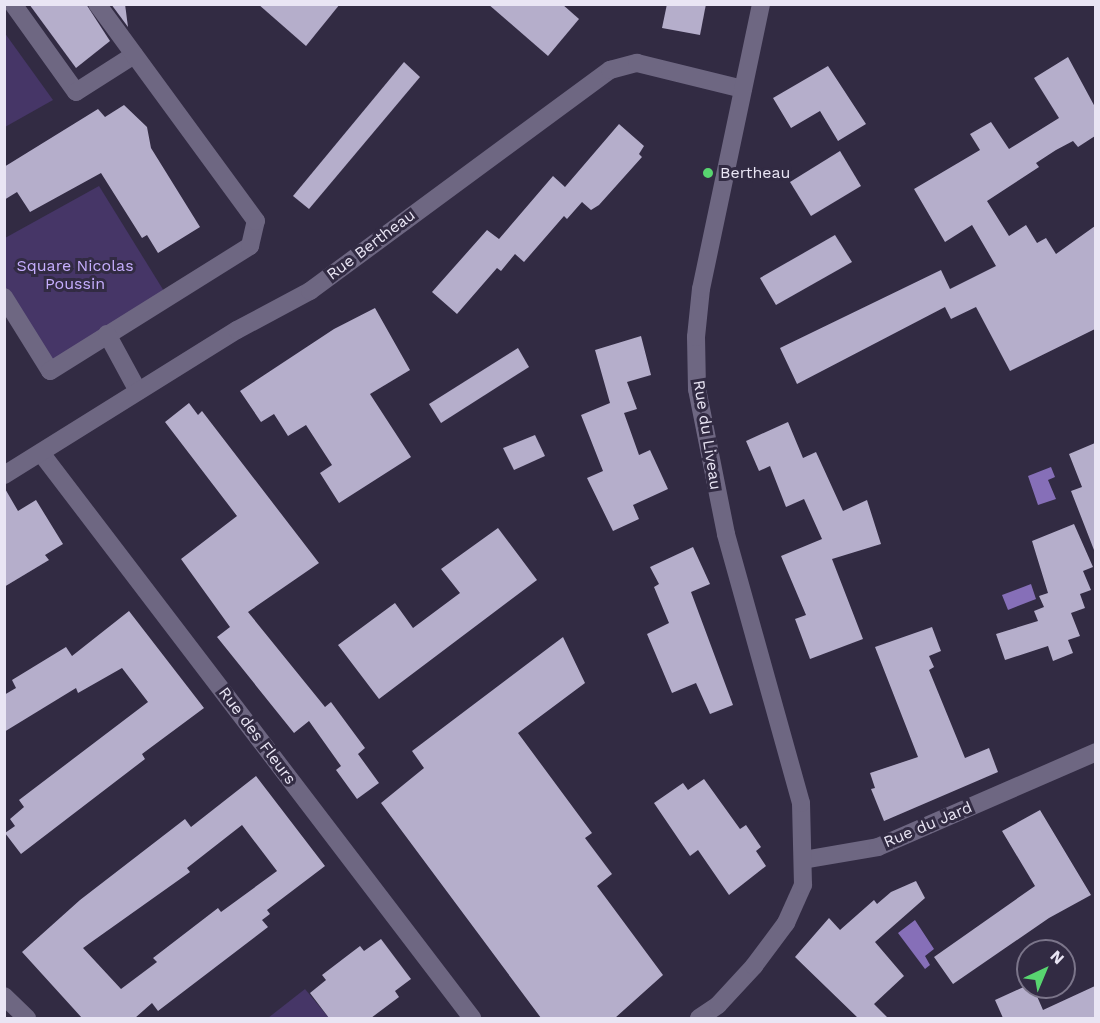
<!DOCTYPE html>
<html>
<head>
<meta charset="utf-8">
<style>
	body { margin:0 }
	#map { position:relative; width:1100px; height:1023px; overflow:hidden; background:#322b43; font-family:"Work Sans",sans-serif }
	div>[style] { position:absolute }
	.green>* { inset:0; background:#463667 }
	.water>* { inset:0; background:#866fb8 }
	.building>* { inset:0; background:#b5aecb }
	.street>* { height:18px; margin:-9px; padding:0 9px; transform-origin:9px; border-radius:9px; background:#6e6782 }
	.secondary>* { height:18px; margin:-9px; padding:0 9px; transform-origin:9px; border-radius:9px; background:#6e6782 }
	.dots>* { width:16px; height:16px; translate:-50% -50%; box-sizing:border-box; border:3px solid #322b43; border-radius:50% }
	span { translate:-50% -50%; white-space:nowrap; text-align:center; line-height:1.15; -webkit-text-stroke:6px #322b43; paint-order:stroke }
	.poi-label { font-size:16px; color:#e9e5f4 }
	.left { translate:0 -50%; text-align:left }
	.street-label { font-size:16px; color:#e9e5f4 }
	.park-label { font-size:16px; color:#c6aefe }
	.frame { position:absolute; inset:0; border:6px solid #e9e5f4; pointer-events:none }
	.north { position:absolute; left:1016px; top:939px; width:60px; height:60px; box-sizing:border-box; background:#322b43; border:2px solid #7b758a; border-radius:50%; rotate:44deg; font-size:16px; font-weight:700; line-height:24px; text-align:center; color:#e9e5f4 }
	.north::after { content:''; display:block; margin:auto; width:21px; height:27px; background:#58d570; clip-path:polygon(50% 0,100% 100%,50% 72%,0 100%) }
</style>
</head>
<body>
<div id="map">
	<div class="green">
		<div style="clip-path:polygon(4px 32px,53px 100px,5px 127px,4px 127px)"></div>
		<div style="clip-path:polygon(99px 186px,167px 296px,50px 371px,5px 297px,5px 238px)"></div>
		<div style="clip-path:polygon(305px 989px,329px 1018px,268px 1018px)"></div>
	</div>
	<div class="water">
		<div style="clip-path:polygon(1051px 467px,1055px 477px,1048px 480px,1056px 499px,1038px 505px,1028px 476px)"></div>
		<div style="clip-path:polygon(1031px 584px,1036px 599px,1008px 610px,1002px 595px)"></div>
		<div style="clip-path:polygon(915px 920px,934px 949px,925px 956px,930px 965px,925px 969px,898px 933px)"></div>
	</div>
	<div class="building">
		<div style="clip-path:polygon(29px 4px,86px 4px,110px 41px,76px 68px)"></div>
		<div style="clip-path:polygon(111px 4px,125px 4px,128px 27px)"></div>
		<div style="clip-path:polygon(258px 4px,340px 4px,306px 46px)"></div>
		<div style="clip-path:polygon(488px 4px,562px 4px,579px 19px,548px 56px)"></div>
		<div style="clip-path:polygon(667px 4px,706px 4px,700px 35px,662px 28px)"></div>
		<div style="clip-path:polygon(1068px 57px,1095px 107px,1095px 136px,1078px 147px,1073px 141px,1056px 150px,1036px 163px,1039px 167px,987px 201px,1009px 236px,1026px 225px,1037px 243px,1046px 238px,1056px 254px,1095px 226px,1095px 329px,1010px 371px,976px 307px,951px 319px,945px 307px,797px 384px,780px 348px,941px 270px,950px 289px,996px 266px,972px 225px,945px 242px,914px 189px,980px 150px,970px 134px,991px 122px,1009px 149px,1059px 118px,1034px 78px)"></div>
		<div style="clip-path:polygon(404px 62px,420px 77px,309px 209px,293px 196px)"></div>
		<div style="clip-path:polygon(828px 66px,866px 124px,838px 141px,820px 111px,791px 128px,773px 98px)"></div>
		<div style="clip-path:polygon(124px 105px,147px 127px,151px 148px,200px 227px,158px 253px,147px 235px,142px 238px,101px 173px,30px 212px,17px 192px,4px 200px,4px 167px,98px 109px,105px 117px)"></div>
		<div style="clip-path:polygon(619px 124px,644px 146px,639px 154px,642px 157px,599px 205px,591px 210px,582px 202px,567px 219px,564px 216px,524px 262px,515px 254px,501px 271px,497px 268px,457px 314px,432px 292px,487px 230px,499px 239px,553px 176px,565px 187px)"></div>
		<div style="clip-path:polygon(840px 151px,861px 186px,811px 216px,790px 182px)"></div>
		<div style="clip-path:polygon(835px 235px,852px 262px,776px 305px,760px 278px)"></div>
		<div style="clip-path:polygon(375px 308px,410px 370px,370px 394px,411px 457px,339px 503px,320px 473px,332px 465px,306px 425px,288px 436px,274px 414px,261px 422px,240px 391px,334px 329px)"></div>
		<div style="clip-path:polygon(641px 336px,651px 375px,627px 382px,637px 409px,624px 413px,639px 455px,650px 450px,668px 489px,633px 505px,639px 519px,613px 531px,587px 478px,603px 471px,581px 415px,610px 403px,595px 350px)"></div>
		<div style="clip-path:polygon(518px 348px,529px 367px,441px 423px,429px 404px)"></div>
		<div style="clip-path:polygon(189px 403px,198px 415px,202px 411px,319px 563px,248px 612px,325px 707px,331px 702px,365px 748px,358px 754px,379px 783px,357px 799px,336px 770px,341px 766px,309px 721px,294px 733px,217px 637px,230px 627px,181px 559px,237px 516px,165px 422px)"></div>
		<div style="clip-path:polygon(788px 422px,803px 458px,816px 452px,843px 511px,867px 500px,881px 544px,832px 559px,863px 639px,810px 659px,795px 619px,806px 615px,781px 556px,822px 539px,804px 499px,786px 507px,770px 466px,759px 471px,746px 441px)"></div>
		<div style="clip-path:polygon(535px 435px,545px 456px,514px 470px,503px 448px)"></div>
		<div style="clip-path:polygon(1095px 443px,1095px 550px,1094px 550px,1071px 491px,1082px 487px,1069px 454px)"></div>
		<div style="clip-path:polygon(4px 487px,18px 511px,36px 500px,63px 544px,45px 555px,49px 560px,4px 587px)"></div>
		<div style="clip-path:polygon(1074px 524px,1093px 567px,1083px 571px,1091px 590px,1080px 594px,1085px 608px,1071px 613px,1080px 636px,1068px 640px,1073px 653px,1053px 661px,1048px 646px,1005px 660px,996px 634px,1038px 621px,1034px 611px,1044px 607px,1039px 596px,1048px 593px,1032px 541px)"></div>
		<div style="clip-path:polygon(498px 528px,537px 580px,379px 699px,338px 645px,395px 603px,413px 628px,460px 593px,441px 569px)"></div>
		<div style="clip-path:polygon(693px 547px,710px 584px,691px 592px,733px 705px,710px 714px,696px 683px,672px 693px,647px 634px,669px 623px,654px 587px,659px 584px,650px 567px)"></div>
		<div style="clip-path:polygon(129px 611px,204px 708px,142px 754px,145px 759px,21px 854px,5px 833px,15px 826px,10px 819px,24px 807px,19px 800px,148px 702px,122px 668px,78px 693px,76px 688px,4px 732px,4px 695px,16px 688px,12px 680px,66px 647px,72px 656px)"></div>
		<div style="clip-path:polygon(932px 627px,941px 651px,929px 656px,934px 667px,929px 670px,965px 758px,989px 748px,998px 772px,884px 821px,871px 789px,875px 788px,870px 773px,918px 757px,875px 647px)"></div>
		<div style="clip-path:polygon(563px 637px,585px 683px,518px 733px,592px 833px,585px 838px,612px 874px,597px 886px,663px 975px,615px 1018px,541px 1018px,381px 803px,424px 768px,412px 751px)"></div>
		<div style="clip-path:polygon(evenodd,256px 776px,325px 866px,267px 910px,270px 914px,262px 920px,268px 927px,158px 1011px,152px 1003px,135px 1018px,82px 1018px,22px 952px,80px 900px,185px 819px,191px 827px,256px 776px,242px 825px,277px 871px,221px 912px,218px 908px,153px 958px,157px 962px,121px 989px,83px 948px,190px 872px,187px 868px,242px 825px)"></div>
		<div style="clip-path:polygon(704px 779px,740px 829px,746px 825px,761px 847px,756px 851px,766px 866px,729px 895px,698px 850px,690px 856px,654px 803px,683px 783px,688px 790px)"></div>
		<div style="clip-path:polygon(1040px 810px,1091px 895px,1049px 918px,953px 984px,934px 957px,1035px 886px,1002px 831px)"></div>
		<div style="clip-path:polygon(916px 881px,925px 898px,875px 942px,904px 976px,874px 1004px,888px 1018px,858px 1018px,795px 957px,829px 918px,840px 930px,874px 900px,877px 904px,891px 892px)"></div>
		<div style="clip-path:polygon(381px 939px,411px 979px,395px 991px,399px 997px,371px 1018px,329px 1018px,310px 993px,326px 980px,322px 975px,360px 946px,364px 951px)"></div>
		<div style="clip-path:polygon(1028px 985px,1033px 987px,1043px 1010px,1095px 986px,1095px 1018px,1003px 1018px,995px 1000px)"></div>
	</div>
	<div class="street">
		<div style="left:13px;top:4px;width:108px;rotate:54.4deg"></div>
		<div style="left:76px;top:92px;width:69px;rotate:-32.5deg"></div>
		<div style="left:4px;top:297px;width:87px;rotate:58.1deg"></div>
		<div style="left:50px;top:371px;width:236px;rotate:-32deg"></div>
		<div style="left:250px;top:246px;width:26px;rotate:-77deg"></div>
		<div style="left:256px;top:221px;width:269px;rotate:-126.2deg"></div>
		<div style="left:107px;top:334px;width:65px;rotate:61.5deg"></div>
		<div style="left:41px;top:453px;width:711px;rotate:52.66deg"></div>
		<div style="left:4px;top:475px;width:274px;rotate:-31.9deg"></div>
		<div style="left:237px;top:330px;width:83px;rotate:-28.1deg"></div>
		<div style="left:310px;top:291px;width:373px;rotate:-36.4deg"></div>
		<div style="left:610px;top:70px;width:28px;rotate:-15deg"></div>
		<div style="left:637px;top:63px;width:109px;rotate:13.8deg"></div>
		<div style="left:803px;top:860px;width:76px;rotate:-9.8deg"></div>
		<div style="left:878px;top:847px;width:238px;rotate:-23.5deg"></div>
		<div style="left:4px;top:996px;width:32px;rotate:44deg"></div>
	</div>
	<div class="secondary">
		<div style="left:699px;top:1018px;width:23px;rotate:-34deg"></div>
		<div style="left:718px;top:1005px;width:53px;rotate:-47.3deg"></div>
		<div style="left:754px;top:966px;width:54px;rotate:-53.3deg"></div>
		<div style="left:786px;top:923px;width:42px;rotate:-65.9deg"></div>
		<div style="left:803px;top:885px;width:82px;rotate:-91.4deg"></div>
		<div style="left:801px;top:803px;width:279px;rotate:-105.6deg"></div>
		<div style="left:726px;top:534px;width:148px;rotate:-101.3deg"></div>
		<div style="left:697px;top:389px;width:52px;rotate:-91.1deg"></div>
		<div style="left:696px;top:337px;width:48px;rotate:-84.1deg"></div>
		<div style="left:701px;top:289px;width:291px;rotate:-78.1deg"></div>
	</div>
	<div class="dots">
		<div style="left:708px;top:173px;background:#58d570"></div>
	</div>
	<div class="poi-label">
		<span class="left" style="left:720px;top:173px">Bertheau</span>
	</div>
	<div class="street-label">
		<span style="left:371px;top:245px;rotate:-37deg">Rue Bertheau</span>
		<span style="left:707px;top:435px;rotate:81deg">Rue du Liveau</span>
		<span style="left:257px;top:736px;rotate:53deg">Rue des Fleurs</span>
		<span style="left:928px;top:825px;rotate:-23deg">Rue du Jard</span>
	</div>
	<div class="park-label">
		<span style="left:75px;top:275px">Square Nicolas<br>Poussin</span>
	</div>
	<div class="frame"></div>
	<div class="north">N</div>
</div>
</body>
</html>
